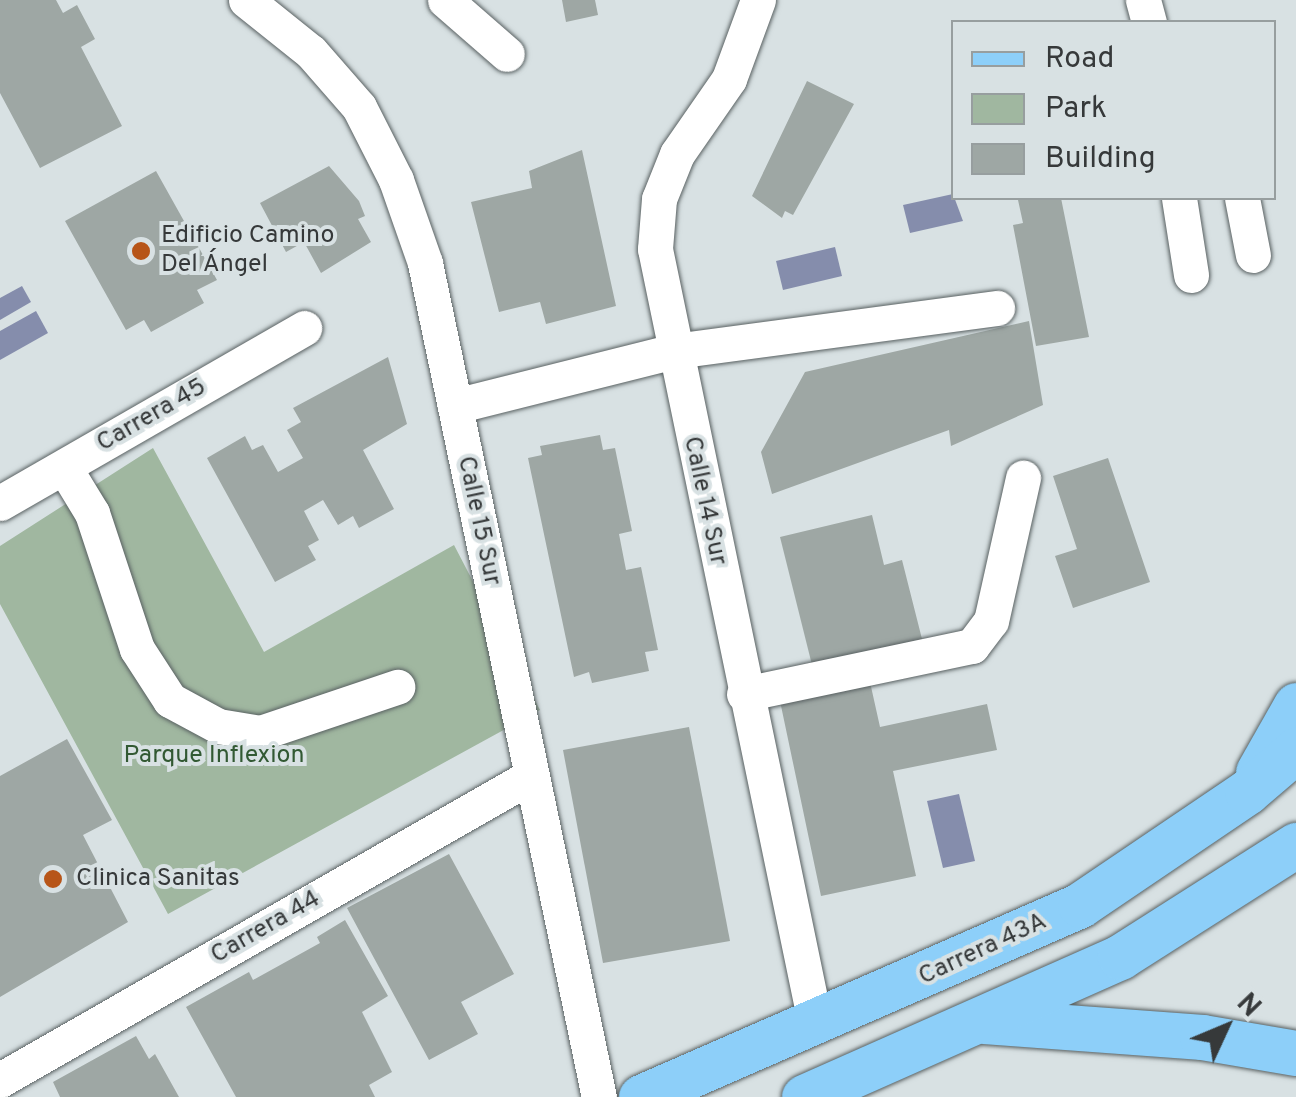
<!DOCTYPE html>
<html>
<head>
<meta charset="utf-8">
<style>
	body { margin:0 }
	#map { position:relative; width:1296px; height:1097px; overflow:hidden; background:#d8e1e3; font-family:Overpass,sans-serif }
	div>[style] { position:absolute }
	.green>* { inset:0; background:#a0b7a0 }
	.water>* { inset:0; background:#858dac }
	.building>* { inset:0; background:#9ea7a4 }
	.roads { filter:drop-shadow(0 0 2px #596162) drop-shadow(0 0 2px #596162) }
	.minor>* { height:35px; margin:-17.5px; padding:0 17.5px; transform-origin:17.5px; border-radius:17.5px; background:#fff }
	.major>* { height:45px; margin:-22.5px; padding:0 22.5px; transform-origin:22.5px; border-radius:22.5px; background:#8dcff9 }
	.dots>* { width:28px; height:28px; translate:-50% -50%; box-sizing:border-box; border:5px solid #d8e1e3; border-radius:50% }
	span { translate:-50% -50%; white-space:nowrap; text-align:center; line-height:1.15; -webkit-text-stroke:8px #d8e1e3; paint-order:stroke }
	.poi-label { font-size:25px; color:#36393a }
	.left { translate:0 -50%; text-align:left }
	.street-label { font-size:25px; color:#36393a }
	.park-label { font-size:25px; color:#325933 }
	.legend { position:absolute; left:951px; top:20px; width:325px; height:180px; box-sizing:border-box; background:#d8e1e3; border:2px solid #979e9f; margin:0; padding:12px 18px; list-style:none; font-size:30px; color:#36393a }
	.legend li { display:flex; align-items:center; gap:20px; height:50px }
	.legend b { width:50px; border:2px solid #979e9f }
	.north { position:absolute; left:1176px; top:977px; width:100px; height:100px; -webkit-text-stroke:8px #d8e1e3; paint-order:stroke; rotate:46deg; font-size:28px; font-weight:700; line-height:40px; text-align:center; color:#36393a }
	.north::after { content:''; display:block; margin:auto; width:35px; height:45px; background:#36393a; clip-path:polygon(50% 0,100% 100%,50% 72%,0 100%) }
</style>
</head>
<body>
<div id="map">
	<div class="green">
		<div style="clip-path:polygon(153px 448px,264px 652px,454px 545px,540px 710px,168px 914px,0 604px,0 546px)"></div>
	</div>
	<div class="water">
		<div style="clip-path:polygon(953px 194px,963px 221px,910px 233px,903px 205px)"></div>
		<div style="clip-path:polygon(835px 247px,842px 276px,783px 290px,776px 261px)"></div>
		<div style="clip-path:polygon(22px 286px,31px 302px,0 320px,0 298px)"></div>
		<div style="clip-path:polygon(36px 311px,48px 333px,0 360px,0 331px)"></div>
		<div style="clip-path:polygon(959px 794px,975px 861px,943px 868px,927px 801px)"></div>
	</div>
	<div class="building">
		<div style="clip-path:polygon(0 0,56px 0,63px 13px,77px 5px,95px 39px,81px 47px,122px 126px,40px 168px,0 93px)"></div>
		<div style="clip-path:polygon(562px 0,595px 0,598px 15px,566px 22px)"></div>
		<div style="clip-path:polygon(807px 81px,854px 104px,793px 215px,785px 211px,782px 218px,752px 196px)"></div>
		<div style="clip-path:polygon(582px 150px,616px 306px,546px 324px,540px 302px,499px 312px,471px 202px,532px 188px,529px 171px)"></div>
		<div style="clip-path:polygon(329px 166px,359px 201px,365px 216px,358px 219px,371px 242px,321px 273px,304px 242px,286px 252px,260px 203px)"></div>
		<div style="clip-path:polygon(156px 171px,217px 280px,197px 290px,204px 303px,151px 332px,144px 320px,126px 330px,65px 221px)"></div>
		<div style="clip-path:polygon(1006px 198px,1061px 198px,1089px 337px,1036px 346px,1013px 225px,1023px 223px,1018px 200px)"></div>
		<div style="clip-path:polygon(1029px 321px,1043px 405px,951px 446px,949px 430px,772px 494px,761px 452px,805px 372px)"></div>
		<div style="clip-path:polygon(388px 357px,407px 424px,363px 450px,394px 509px,359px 528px,353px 516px,338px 525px,323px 500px,304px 511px,319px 540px,308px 546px,316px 560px,275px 582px,207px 458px,245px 436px,252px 450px,263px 445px,278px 472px,303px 458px,287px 430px,301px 422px,293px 408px)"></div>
		<div style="clip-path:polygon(600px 435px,603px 450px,615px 448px,632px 531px,619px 534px,626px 570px,641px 567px,658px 650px,645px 652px,649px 671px,592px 683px,589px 672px,574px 677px,528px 458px,542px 455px,540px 446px)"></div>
		<div style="clip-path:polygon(1108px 458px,1150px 582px,1073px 608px,1055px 556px,1077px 549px,1053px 476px)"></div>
		<div style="clip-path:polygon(872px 515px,884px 565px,902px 560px,922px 639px,812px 665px,780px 537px)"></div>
		<div style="clip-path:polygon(870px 682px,880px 727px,987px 704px,997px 750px,893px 771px,916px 876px,821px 896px,780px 701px)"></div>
		<div style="clip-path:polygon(689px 727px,730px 941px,603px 963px,563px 750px)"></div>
		<div style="clip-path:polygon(67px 739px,112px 820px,83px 835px,128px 922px,0 997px,0 776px)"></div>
		<div style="clip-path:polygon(449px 854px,514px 974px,461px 1002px,478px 1034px,429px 1060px,347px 908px)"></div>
		<div style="clip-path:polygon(345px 920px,388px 996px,362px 1012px,392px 1072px,369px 1085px,375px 1097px,236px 1097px,186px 1007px,249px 972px,253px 980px,320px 943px,317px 937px)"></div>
		<div style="clip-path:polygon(136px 1036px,149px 1059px,155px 1054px,179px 1097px,60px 1097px,53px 1082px)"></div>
	</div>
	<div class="roads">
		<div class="minor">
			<div style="left:246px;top:0;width:83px;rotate:38.7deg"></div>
			<div style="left:311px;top:52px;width:73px;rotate:48.9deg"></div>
			<div style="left:359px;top:107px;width:82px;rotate:63.1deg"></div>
			<div style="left:396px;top:180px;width:88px;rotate:70.7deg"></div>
			<div style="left:425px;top:263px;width:852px;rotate:78.22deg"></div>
			<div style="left:445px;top:0;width:82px;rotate:41.1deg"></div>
			<div style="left:758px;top:0;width:84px;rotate:110.2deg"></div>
			<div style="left:729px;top:79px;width:91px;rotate:124.7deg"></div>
			<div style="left:677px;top:154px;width:48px;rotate:111.8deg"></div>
			<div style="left:659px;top:199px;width:50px;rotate:94.6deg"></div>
			<div style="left:655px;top:249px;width:789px;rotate:78.31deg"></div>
			<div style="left:1143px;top:0;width:23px;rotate:75deg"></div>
			<div style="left:1179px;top:198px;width:78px;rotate:81.1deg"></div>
			<div style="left:1242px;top:198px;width:58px;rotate:79.1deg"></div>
			<div style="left:455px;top:406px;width:226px;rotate:-14.1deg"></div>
			<div style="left:674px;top:351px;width:326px;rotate:-7.6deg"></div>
			<div style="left:64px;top:467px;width:54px;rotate:58.7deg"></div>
			<div style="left:92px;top:513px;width:143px;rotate:71.7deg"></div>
			<div style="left:137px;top:649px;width:61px;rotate:57.1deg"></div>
			<div style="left:170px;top:700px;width:55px;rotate:28.4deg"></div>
			<div style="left:218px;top:726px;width:43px;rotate:9.5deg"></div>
			<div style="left:260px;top:733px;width:145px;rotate:-18.6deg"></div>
			<div style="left:0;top:503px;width:351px;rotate:-29.9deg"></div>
			<div style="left:744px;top:694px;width:233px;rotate:-11.9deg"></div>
			<div style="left:972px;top:646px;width:31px;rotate:-53deg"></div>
			<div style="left:991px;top:621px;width:147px;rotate:-77.4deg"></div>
			<div style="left:0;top:1080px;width:612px;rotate:-29.79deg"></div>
		</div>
		<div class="major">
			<div style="left:1258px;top:772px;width:77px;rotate:-60.4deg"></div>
			<div style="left:984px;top:1021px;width:219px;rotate:4.2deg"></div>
			<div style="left:1202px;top:1037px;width:95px;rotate:9.7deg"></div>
			<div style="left:641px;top:1097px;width:479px;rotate:-23.6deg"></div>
			<div style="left:1080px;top:905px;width:202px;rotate:-34.1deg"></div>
			<div style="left:1247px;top:792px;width:65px;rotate:-40.6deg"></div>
			<div style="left:804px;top:1097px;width:346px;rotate:-23.9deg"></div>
			<div style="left:1120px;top:957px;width:209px;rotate:-32.5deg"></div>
		</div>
	</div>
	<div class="dots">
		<div style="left:141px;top:251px;background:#b75518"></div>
		<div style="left:53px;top:879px;background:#b75518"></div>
	</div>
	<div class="poi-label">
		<span class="left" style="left:161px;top:251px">Edificio Camino<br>Del Ángel</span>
		<span class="left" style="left:76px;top:879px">Clinica Sanitas</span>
	</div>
	<div class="street-label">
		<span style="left:152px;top:416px;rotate:-30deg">Carrera 45</span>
		<span style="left:704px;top:501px;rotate:78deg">Calle 14 Sur</span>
		<span style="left:478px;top:521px;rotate:78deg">Calle 15 Sur</span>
		<span style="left:266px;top:928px;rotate:-30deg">Carrera 44</span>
		<span style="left:983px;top:950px;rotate:-25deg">Carrera 43A</span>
	</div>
	<div class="park-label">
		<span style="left:214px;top:756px">Parque Inflexion</span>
	</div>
	<ul class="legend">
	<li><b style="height:12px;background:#8dcff9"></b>Road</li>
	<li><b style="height:28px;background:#a0b7a0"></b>Park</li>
	<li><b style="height:28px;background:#9ea7a4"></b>Building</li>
	</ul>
	<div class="north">N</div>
</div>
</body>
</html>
